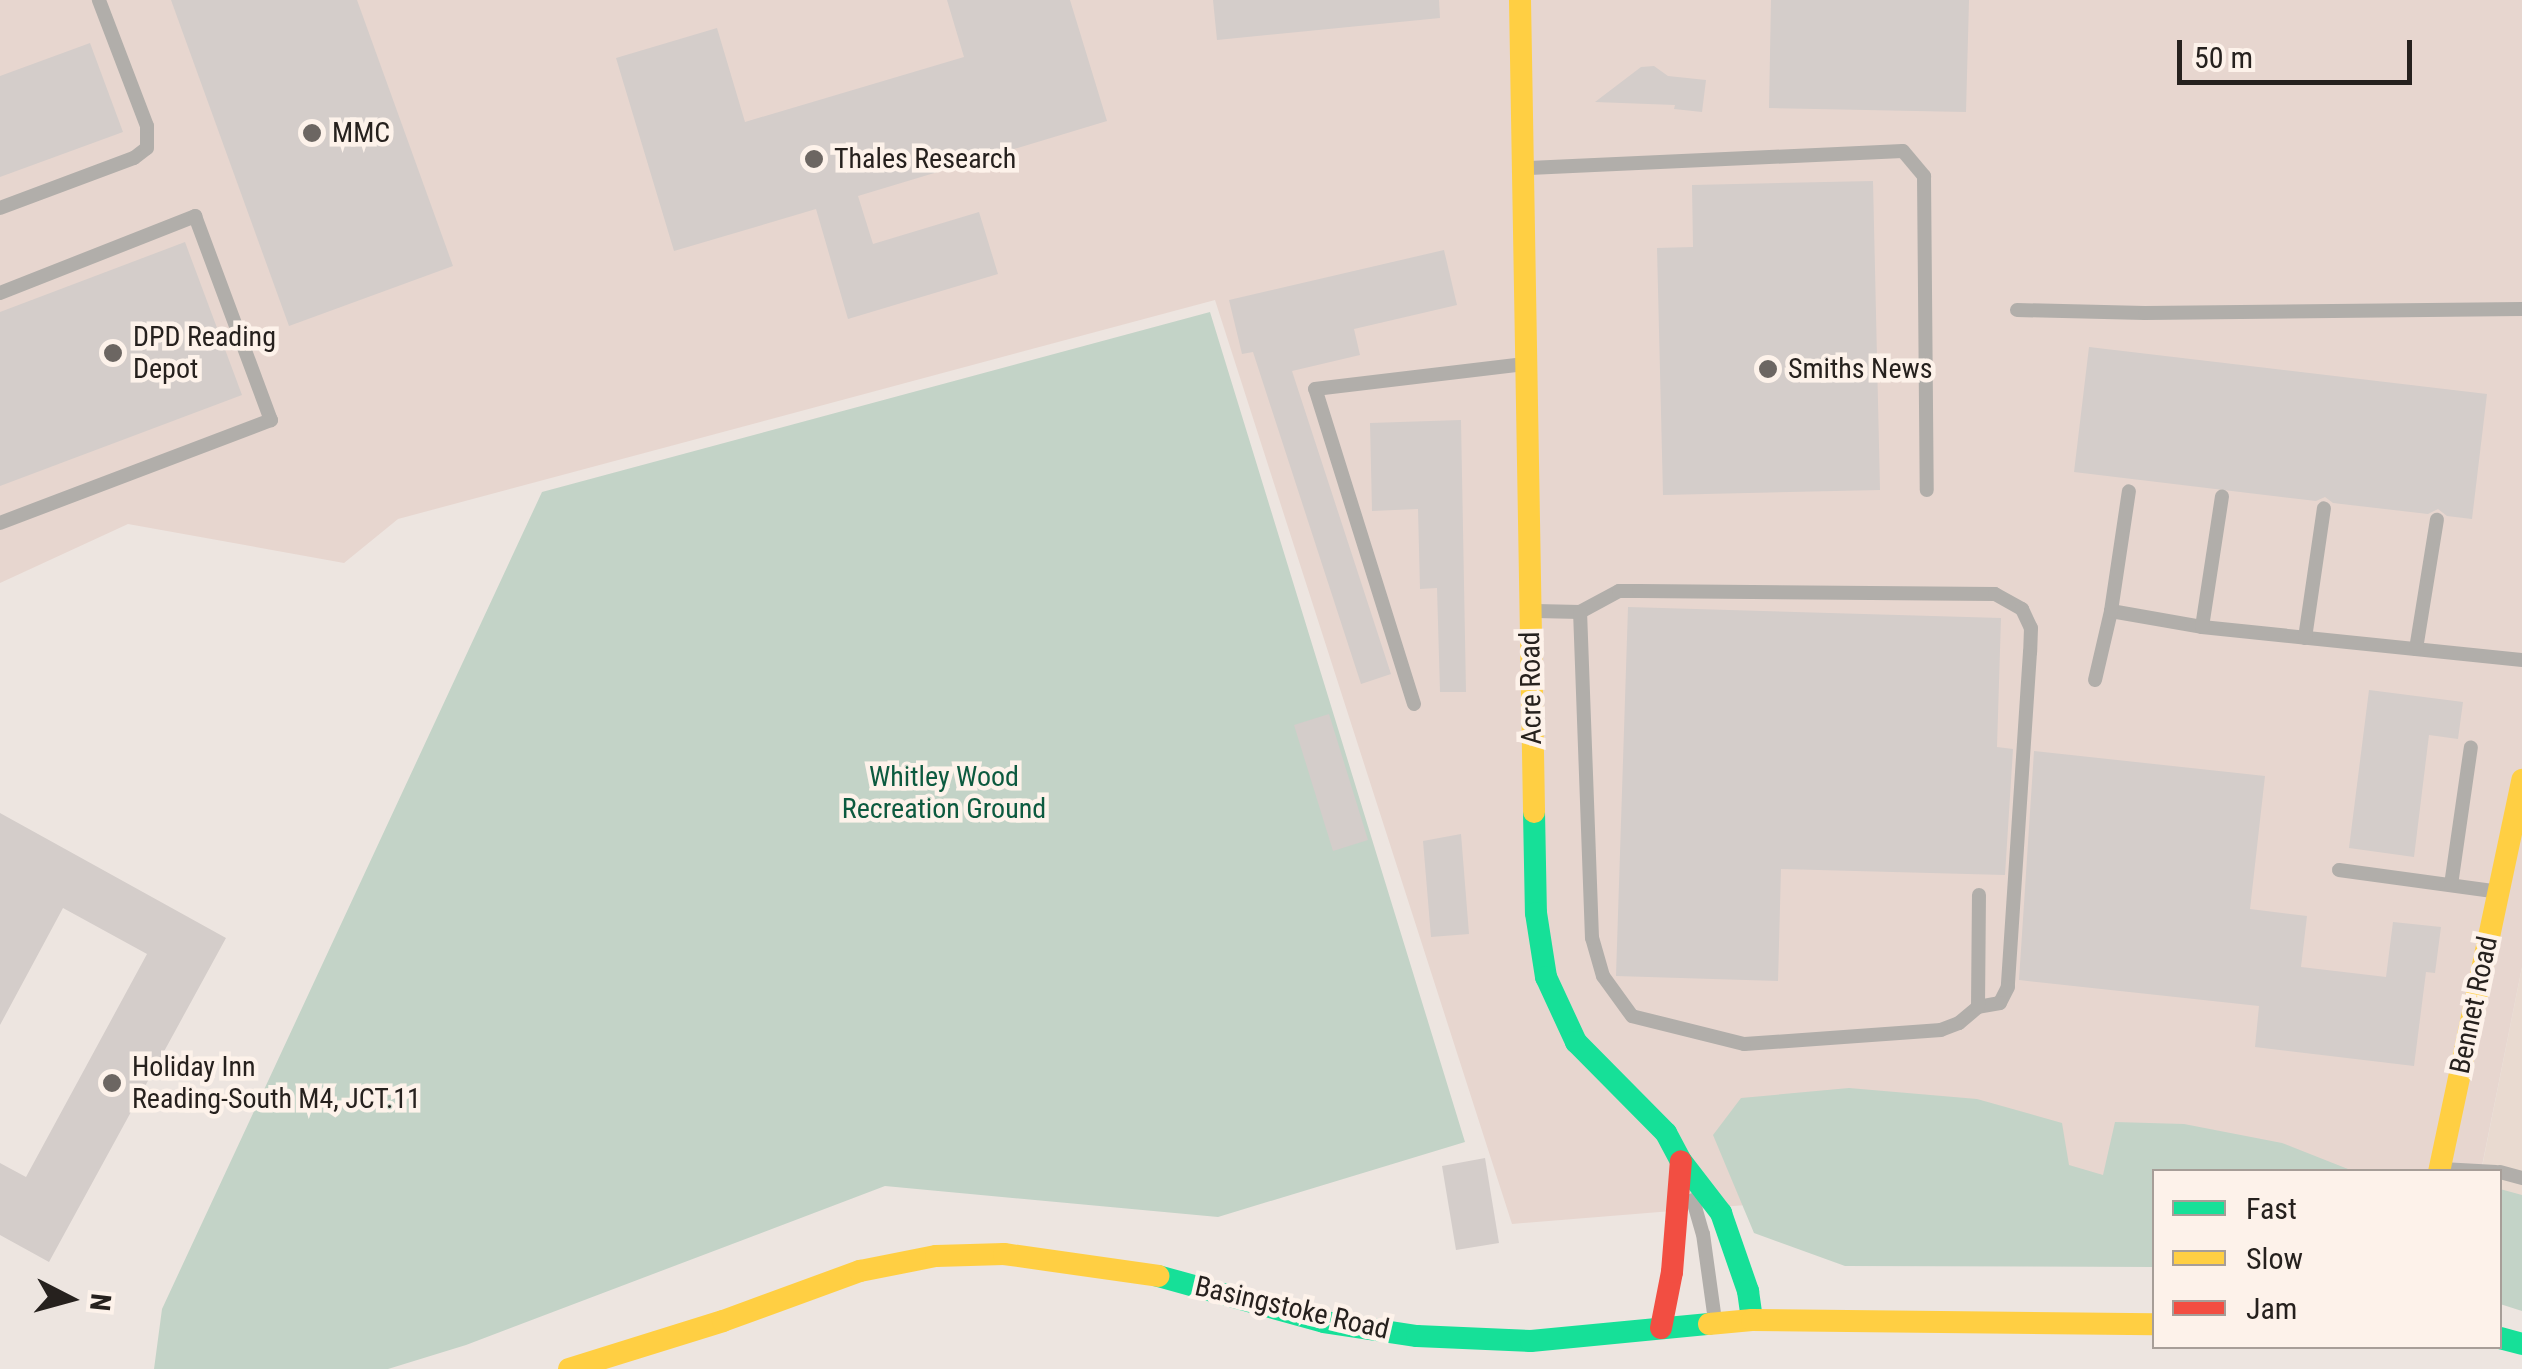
<!DOCTYPE html>
<html>
<head>
<meta charset="utf-8">
<style>
	body { margin:0 }
	#map { position:relative; width:2522px; height:1369px; overflow:hidden; background:#ede5e0; font-family:"Roboto Condensed",sans-serif }
	div>[style] { position:absolute }
	.commercial>* { inset:0; background:#e7d6cf }
	.built>* { inset:0; background:#e9dad0 }
	.green>* { inset:0; background:#c3d3c7 }
	.building>* { inset:0; background:#d4cdca }
	.lane>* { height:14px; margin:-7px; padding:0 7px; transform-origin:7px; border-radius:7px; background:#b1aeaa }
	.fast>* { height:22px; margin:-11px; padding:0 11px; transform-origin:11px; border-radius:11px; background:#16e098 }
	.slow>* { height:22px; margin:-11px; padding:0 11px; transform-origin:11px; border-radius:11px; background:#ffcf43 }
	.jam>* { height:22px; margin:-11px; padding:0 11px; transform-origin:11px; border-radius:11px; background:#f24e42 }
	.dots>* { width:28px; height:28px; translate:-50% -50%; box-sizing:border-box; border:5px solid #fdf2ea; border-radius:50% }
	span { translate:-50% -50%; white-space:nowrap; text-align:center; line-height:1.15; -webkit-text-stroke:9px #fdf2ea; paint-order:stroke }
	.poi-label { font-size:28px; color:#26211e }
	.left { translate:0 -50%; text-align:left }
	.street-label { font-size:28px; color:#26211e }
	.park-label { font-size:28px; color:#0c5a3f }
	.legend { position:absolute; left:2152px; top:1169px; width:350px; height:180px; box-sizing:border-box; background:#fdf2ea; border:2px solid #a79e98; margin:0; padding:12px 18px; list-style:none; font-size:30px; color:#26211e }
	.legend li { display:flex; align-items:center; gap:20px; height:50px }
	.legend b { width:50px; border:2px solid #a79e98 }
	.north { position:absolute; left:20px; top:1249px; width:100px; height:100px; -webkit-text-stroke:8px #fdf2ea; paint-order:stroke; rotate:96deg; font-size:28px; font-weight:700; line-height:40px; text-align:center; color:#26211e }
	.north::after { content:''; display:block; margin:auto; width:35px; height:45px; background:#26211e; clip-path:polygon(50% 0,100% 100%,50% 72%,0 100%) }
	.scale { position:absolute; left:2177px; top:40px; width:235px; height:45px; box-sizing:border-box; border:5px solid #26211e; border-top:0; padding-left:12px; font-size:30px; line-height:35px; white-space:nowrap; color:#26211e; -webkit-text-stroke:8px #fdf2ea; paint-order:stroke }
</style>
</head>
<body>
<div id="map">
	<div class="commercial">
		<div style="clip-path:polygon(0 0,2522px 0,2522px 967px,2481px 1171px,2154px 1172px,1512px 1224px,1215px 300px,398px 519px,344px 563px,128px 524px,0 583px)"></div>
	</div>
	<div class="built">
		<div style="clip-path:polygon(2522px 967px,2522px 1208px,2500px 1202px,2500px 1172px,2481px 1172px)"></div>
	</div>
	<div class="green">
		<div style="clip-path:polygon(1210px 312px,1465px 1142px,1218px 1217px,885px 1186px,466px 1345px,388px 1369px,154px 1369px,162px 1309px,542px 492px)"></div>
		<div style="clip-path:polygon(1849px 1088px,1977px 1099px,2062px 1123px,2069px 1165px,2103px 1175px,2115px 1122px,2184px 1124px,2282px 1143px,2353px 1171px,2154px 1172px,2154px 1267px,1845px 1266px,1754px 1233px,1713px 1135px,1741px 1098px)"></div>
		<div style="clip-path:polygon(2500px 1189px,2522px 1195px,2522px 1311px,2500px 1304px)"></div>
	</div>
	<div class="building">
		<div style="clip-path:polygon(171px 0,357px 0,453px 266px,289px 326px)"></div>
		<div style="clip-path:polygon(947px 0,1070px 0,1107px 121px,858px 196px,873px 244px,979px 212px,998px 274px,848px 319px,816px 209px,674px 251px,616px 58px,717px 28px,745px 122px,964px 57px)"></div>
		<div style="clip-path:polygon(1213px 0,1439px 0,1440px 18px,1217px 40px)"></div>
		<div style="clip-path:polygon(1771px 0,1969px 0,1966px 112px,1769px 108px)"></div>
		<div style="clip-path:polygon(90px 43px,123px 132px,0 177px,0 76px)"></div>
		<div style="clip-path:polygon(1654px 66px,1668px 76px,1706px 80px,1702px 112px,1674px 109px,1675px 105px,1595px 102px,1641px 67px)"></div>
		<div style="clip-path:polygon(1873px 181px,1880px 490px,1663px 495px,1657px 248px,1693px 247px,1692px 185px)"></div>
		<div style="clip-path:polygon(185px 242px,242px 395px,0 486px,0 312px)"></div>
		<div style="clip-path:polygon(1444px 250px,1457px 305px,1354px 329px,1360px 355px,1292px 371px,1391px 674px,1361px 684px,1253px 352px,1242px 354px,1229px 300px)"></div>
		<div style="clip-path:polygon(2089px 347px,2487px 394px,2472px 519px,2447px 516px,2438px 509px,2428px 514px,2333px 503px,2325px 497px,2316px 501px,2074px 472px)"></div>
		<div style="clip-path:polygon(1461px 420px,1466px 692px,1440px 692px,1437px 588px,1420px 589px,1418px 509px,1372px 511px,1370px 423px)"></div>
		<div style="clip-path:polygon(1628px 607px,2001px 618px,1997px 747px,2013px 749px,2005px 875px,1781px 869px,1778px 981px,1616px 976px)"></div>
		<div style="clip-path:polygon(2369px 690px,2463px 702px,2458px 739px,2429px 735px,2414px 857px,2349px 848px)"></div>
		<div style="clip-path:polygon(1329px 714px,1368px 840px,1333px 851px,1294px 725px)"></div>
		<div style="clip-path:polygon(2034px 751px,2265px 776px,2250px 909px,2307px 916px,2301px 967px,2386px 977px,2393px 922px,2441px 927px,2435px 973px,2426px 972px,2414px 1066px,2255px 1047px,2259px 1006px,2019px 980px)"></div>
		<div style="clip-path:polygon(0 813px,226px 938px,49px 1262px,0 1235px,0 1163px,26px 1177px,147px 954px,63px 908px,0 1025px)"></div>
		<div style="clip-path:polygon(1461px 834px,1469px 934px,1431px 937px,1423px 841px)"></div>
		<div style="clip-path:polygon(1485px 1158px,1499px 1243px,1456px 1250px,1442px 1166px)"></div>
	</div>
	<div class="lane">
		<div style="left:1529px;top:168px;width:374px;rotate:-2.6deg"></div>
		<div style="left:1903px;top:151px;width:33px;rotate:50deg"></div>
		<div style="left:1924px;top:176px;width:314px;rotate:89.5deg"></div>
		<div style="left:0;top:208px;width:143px;rotate:-20.5deg"></div>
		<div style="left:134px;top:158px;width:16px;rotate:-38deg"></div>
		<div style="left:147px;top:148px;width:22px;rotate:-90deg"></div>
		<div style="left:147px;top:126px;width:135px;rotate:-110.9deg"></div>
		<div style="left:0;top:293px;width:210px;rotate:-21.5deg"></div>
		<div style="left:195px;top:216px;width:218px;rotate:69.6deg"></div>
		<div style="left:271px;top:420px;width:290px;rotate:159.2deg"></div>
		<div style="left:2017px;top:310px;width:128px;rotate:1.3deg"></div>
		<div style="left:2145px;top:313px;width:377px;rotate:-0.6deg"></div>
		<div style="left:1536px;top:611px;width:44px;rotate:1.3deg"></div>
		<div style="left:1580px;top:612px;width:44px;rotate:-28.3deg"></div>
		<div style="left:1619px;top:591px;width:20px"></div>
		<div style="left:1639px;top:591px;width:356px;rotate:0.5deg"></div>
		<div style="left:1995px;top:594px;width:31px;rotate:29deg"></div>
		<div style="left:2022px;top:609px;width:21px;rotate:65deg"></div>
		<div style="left:2031px;top:628px;width:24px;rotate:92deg"></div>
		<div style="left:2030px;top:652px;width:336px;rotate:93.8deg"></div>
		<div style="left:2008px;top:987px;width:18px;rotate:117deg"></div>
		<div style="left:2000px;top:1003px;width:22px;rotate:170deg"></div>
		<div style="left:1978px;top:1007px;width:25px;rotate:140deg"></div>
		<div style="left:1959px;top:1023px;width:19px;rotate:159deg"></div>
		<div style="left:1941px;top:1030px;width:197px;rotate:175.9deg"></div>
		<div style="left:1744px;top:1044px;width:115px;rotate:-166deg"></div>
		<div style="left:1632px;top:1016px;width:49px;rotate:-125.9deg"></div>
		<div style="left:1603px;top:976px;width:40px;rotate:-106deg"></div>
		<div style="left:1592px;top:938px;width:326px;rotate:-92.1deg"></div>
		<div style="left:2111px;top:611px;width:92px;rotate:10deg"></div>
		<div style="left:2202px;top:627px;width:322px;rotate:5.9deg"></div>
		<div style="left:2202px;top:627px;width:132px;rotate:-81.3deg"></div>
		<div style="left:2305px;top:638px;width:131px;rotate:-81.7deg"></div>
		<div style="left:2416px;top:649px;width:131px;rotate:-80.8deg"></div>
		<div style="left:2095px;top:680px;width:71px;rotate:-76.9deg"></div>
		<div style="left:2111px;top:611px;width:121px;rotate:-81.5deg"></div>
		<div style="left:1414px;top:704px;width:330px;rotate:-107.4deg"></div>
		<div style="left:1315px;top:389px;width:211px;rotate:-6.8deg"></div>
		<div style="left:2339px;top:870px;width:155px;rotate:7.8deg"></div>
		<div style="left:2451px;top:885px;width:139px;rotate:-81.8deg"></div>
		<div style="left:1978px;top:1007px;width:112px;rotate:-89.5deg"></div>
		<div style="left:2442px;top:1169px;width:54px;rotate:3.2deg"></div>
		<div style="left:2500px;top:1172px;width:23px;rotate:15deg"></div>
		<div style="left:1693px;top:1200px;width:35px;rotate:74deg"></div>
		<div style="left:1703px;top:1234px;width:88px;rotate:82.1deg"></div>
	</div>
	<div class="fast">
		<div style="left:1534px;top:812px;width:101px;rotate:88.9deg"></div>
		<div style="left:1536px;top:913px;width:65px;rotate:81.1deg"></div>
		<div style="left:1546px;top:977px;width:72px;rotate:65.2deg"></div>
		<div style="left:1576px;top:1042px;width:128px;rotate:45.3deg"></div>
		<div style="left:1666px;top:1133px;width:32px;rotate:62deg"></div>
		<div style="left:1681px;top:1161px;width:66px;rotate:52.4deg"></div>
		<div style="left:1721px;top:1213px;width:83px;rotate:70.9deg"></div>
		<div style="left:1748px;top:1291px;width:29px;rotate:82deg"></div>
		<div style="left:1158px;top:1276px;width:172px;rotate:15.5deg"></div>
		<div style="left:1324px;top:1322px;width:94px;rotate:8.6deg"></div>
		<div style="left:1417px;top:1336px;width:114px;rotate:2.5deg"></div>
		<div style="left:1531px;top:1341px;width:179px;rotate:-5.5deg"></div>
		<div style="left:2500px;top:1338px;width:23px;rotate:15deg"></div>
	</div>
	<div class="slow">
		<div style="left:1520px;top:0;width:812px;rotate:89.01deg"></div>
		<div style="left:2439px;top:1172px;width:401px;rotate:-78deg"></div>
		<div style="left:1709px;top:1324px;width:43px;rotate:-5.3deg"></div>
		<div style="left:1752px;top:1320px;width:402px;rotate:0.6deg"></div>
		<div style="left:569px;top:1369px;width:161px;rotate:-17.3deg"></div>
		<div style="left:723px;top:1321px;width:146px;rotate:-20.1deg"></div>
		<div style="left:860px;top:1271px;width:77px;rotate:-11.2deg"></div>
		<div style="left:936px;top:1256px;width:68px;rotate:-1.7deg"></div>
		<div style="left:1004px;top:1254px;width:156px;rotate:8.1deg"></div>
	</div>
	<div class="jam">
		<div style="left:1661px;top:1328px;width:57px;rotate:-78.9deg"></div>
		<div style="left:1672px;top:1272px;width:111px;rotate:-85.4deg"></div>
	</div>
	<div class="dots">
		<div style="left:312px;top:133px;background:#6c6662"></div>
		<div style="left:814px;top:159px;background:#6c6662"></div>
		<div style="left:113px;top:353px;background:#6c6662"></div>
		<div style="left:1768px;top:369px;background:#6c6662"></div>
		<div style="left:112px;top:1083px;background:#6c6662"></div>
	</div>
	<div class="poi-label">
		<span class="left" style="left:332px;top:133px">MMC</span>
		<span class="left" style="left:834px;top:159px">Thales Research</span>
		<span class="left" style="left:133px;top:353px">DPD Reading<br>Depot</span>
		<span class="left" style="left:1788px;top:369px">Smiths News</span>
		<span class="left" style="left:132px;top:1083px">Holiday Inn<br>Reading-South M4, JCT.11</span>
	</div>
	<div class="street-label">
		<span style="left:1531px;top:688px;rotate:-91deg">Acre Road</span>
		<span style="left:2474px;top:1005px;rotate:-78deg">Bennet Road</span>
		<span style="left:1292px;top:1308px;rotate:13deg">Basingstoke Road</span>
	</div>
	<div class="park-label">
		<span style="left:944px;top:793px">Whitley Wood<br>Recreation Ground</span>
	</div>
	<ul class="legend">
	<li><b style="height:12px;background:#16e098"></b>Fast</li>
	<li><b style="height:12px;background:#ffcf43"></b>Slow</li>
	<li><b style="height:12px;background:#f24e42"></b>Jam</li>
	</ul>
	<div class="north">N</div>
	<div class="scale">50 m</div>
</div>
</body>
</html>
